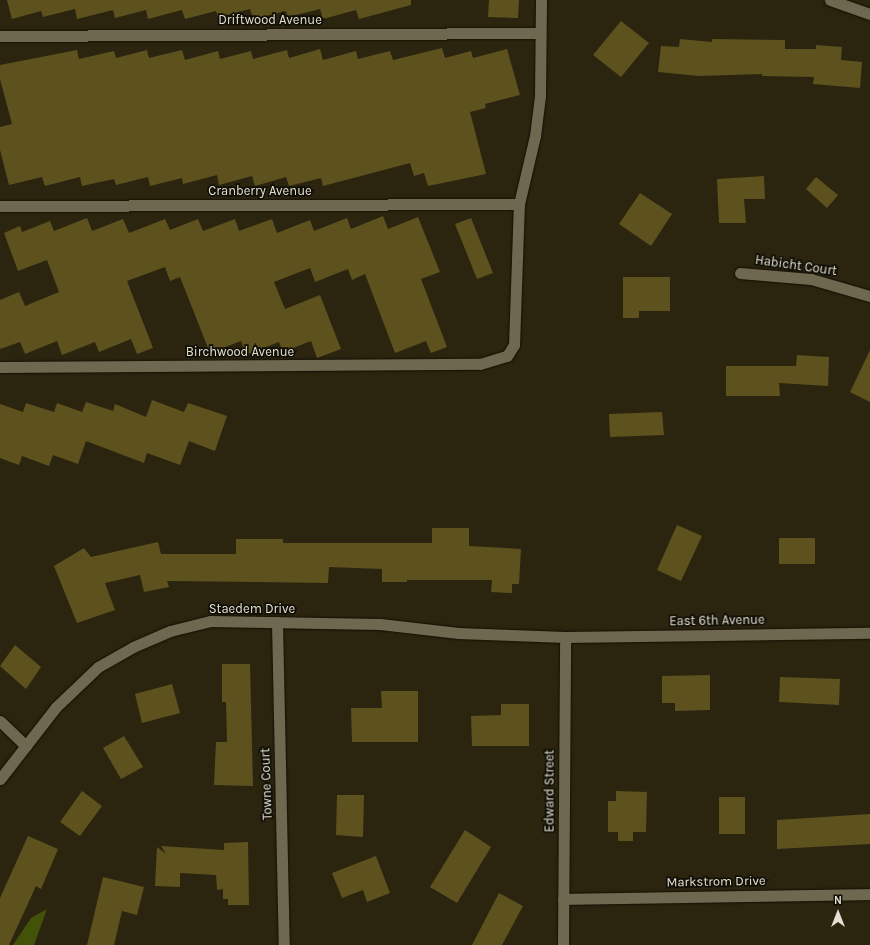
<!DOCTYPE html>
<html>
<head>
<meta charset="utf-8">
<style>
	body { margin:0 }
	#map { position:relative; width:870px; height:945px; overflow:hidden; background:#2b2510; font-family:Karla,sans-serif }
	div>[style] { position:absolute }
	.forest>* { inset:0; background:#425208 }
	.building>* { inset:0; background:#5d511e }
	.roads { filter:drop-shadow(0 0 1px #140e00) drop-shadow(0 0 1px #140e00) }
	.minor>* { height:11px; margin:-5.5px; padding:0 5.5px; transform-origin:5.5px; border-radius:5.5px; background:#6e6850 }
	span { translate:-50% -50%; white-space:nowrap; text-align:center; line-height:1.15; -webkit-text-stroke:3.5px #110f06; paint-order:stroke }
	.street-label { font-size:13px; color:#e4e0d3 }
	.north { position:absolute; left:818px; top:893px; width:40px; height:40px; -webkit-text-stroke:3px #110f06; paint-order:stroke; rotate:0deg; font-size:11px; font-weight:700; line-height:16px; text-align:center; color:#e4e0d3 }
	.north::after { content:''; display:block; margin:auto; width:14px; height:18px; background:#e4e0d3; clip-path:polygon(50% 0,100% 100%,50% 72%,0 100%) }
</style>
</head>
<body>
<div id="map">
	<div class="forest">
		<div style="clip-path:polygon(47px 909px,34px 945px,13px 945px,31px 918px)"></div>
	</div>
	<div class="building">
		<div style="clip-path:polygon(7px 0,411px 0,411px 5px,359px 19px,356px 10px,323px 19px,320px 9px,288px 17px,286px 11px,253px 19px,250px 9px,218px 17px,216px 11px,185px 19px,182px 10px,148px 19px,146px 10px,115px 18px,113px 10px,77px 19px,75px 9px,43px 17px,41px 11px,12px 19px)"></div>
		<div style="clip-path:polygon(489px 0,519px 0,518px 18px,488px 17px)"></div>
		<div style="clip-path:polygon(621px 21px,649px 43px,621px 77px,593px 55px)"></div>
		<div style="clip-path:polygon(680px 39px,712px 42px,712px 39px,785px 40px,785px 49px,816px 49px,816px 45px,842px 47px,841px 60px,862px 62px,860px 88px,813px 84px,814px 77px,762px 76px,762px 74px,699px 76px,658px 72px,661px 46px,679px 47px)"></div>
		<div style="clip-path:polygon(442px 48px,445px 58px,471px 51px,473px 58px,507px 49px,520px 95px,485px 104px,486px 108px,470px 112px,486px 174px,428px 186px,424px 173px,414px 176px,410px 163px,323px 186px,321px 178px,289px 186px,286px 177px,255px 186px,252px 176px,219px 185px,217px 175px,183px 184px,182px 178px,150px 186px,148px 177px,116px 185px,114px 179px,82px 186px,80px 177px,45px 186px,42px 177px,9px 185px,0 150px,0 127px,12px 124px,0 79px,0 65px,77px 50px,79px 59px,114px 51px,116px 58px,147px 50px,149px 58px,182px 50px,185px 60px,218px 51px,220px 59px,251px 51px,253px 59px,287px 50px,289px 58px,320px 49px,323px 60px,356px 51px,358px 59px,390px 51px,393px 60px)"></div>
		<div style="clip-path:polygon(764px 176px,765px 199px,744px 199px,746px 223px,719px 223px,717px 179px)"></div>
		<div style="clip-path:polygon(816px 177px,838px 195px,827px 208px,806px 189px)"></div>
		<div style="clip-path:polygon(640px 193px,672px 214px,651px 246px,619px 224px)"></div>
		<div style="clip-path:polygon(383px 216px,388px 229px,418px 217px,440px 272px,421px 279px,447px 347px,431px 353px,426px 341px,395px 353px,365px 274px,352px 280px,348px 269px,315px 282px,310px 268px,274px 282px,285px 309px,320px 295px,341px 349px,317px 358px,311px 341px,283px 352px,279px 342px,246px 355px,241px 341px,210px 353px,180px 277px,170px 281px,165px 267px,127px 281px,153px 348px,137px 354px,131px 339px,99px 352px,95px 342px,62px 355px,57px 341px,25px 354px,20px 342px,0 349px,0 300px,19px 292px,25px 306px,59px 292px,47px 260px,18px 271px,4px 233px,20px 226px,22px 232px,50px 221px,54px 231px,87px 218px,92px 231px,123px 219px,129px 233px,165px 219px,170px 230px,198px 219px,203px 231px,235px 219px,239px 231px,272px 219px,277px 233px,310px 220px,314px 231px,347px 218px,351px 229px)"></div>
		<div style="clip-path:polygon(471px 218px,493px 273px,477px 279px,455px 224px)"></div>
		<div style="clip-path:polygon(623px 277px,670px 277px,670px 311px,639px 311px,639px 318px,623px 318px)"></div>
		<div style="clip-path:polygon(870px 350px,870px 402px,850px 392px)"></div>
		<div style="clip-path:polygon(797px 355px,829px 357px,828px 386px,779px 383px,780px 396px,726px 396px,726px 366px,796px 366px)"></div>
		<div style="clip-path:polygon(152px 400px,184px 412px,188px 403px,227px 416px,215px 451px,189px 441px,180px 465px,147px 453px,144px 463px,86px 441px,78px 464px,53px 455px,49px 466px,22px 456px,19px 465px,0 458px,0 404px,23px 412px,26px 403px,54px 412px,57px 403px,82px 412px,86px 402px,113px 411px,115px 404px,146px 417px)"></div>
		<div style="clip-path:polygon(662px 412px,664px 435px,610px 437px,609px 414px)"></div>
		<div style="clip-path:polygon(677px 525px,702px 536px,681px 581px,657px 570px)"></div>
		<div style="clip-path:polygon(432px 528px,469px 528px,469px 546px,521px 549px,519px 584px,512px 584px,512px 593px,491px 592px,492px 580px,407px 580px,407px 582px,382px 582px,382px 569px,329px 567px,328px 583px,167px 581px,169px 587px,144px 592px,140px 575px,105px 583px,115px 610px,77px 623px,54px 566px,84px 548px,91px 557px,158px 542px,161px 554px,236px 554px,236px 539px,283px 539px,283px 543px,432px 543px)"></div>
		<div style="clip-path:polygon(779px 538px,815px 538px,815px 564px,779px 564px)"></div>
		<div style="clip-path:polygon(15px 645px,41px 667px,26px 689px,0 666px)"></div>
		<div style="clip-path:polygon(222px 664px,250px 664px,253px 786px,214px 785px,216px 742px,227px 742px,226px 702px,222px 702px)"></div>
		<div style="clip-path:polygon(710px 675px,710px 710px,675px 711px,675px 703px,662px 703px,662px 676px)"></div>
		<div style="clip-path:polygon(780px 677px,840px 679px,839px 705px,779px 702px)"></div>
		<div style="clip-path:polygon(172px 684px,180px 713px,142px 723px,135px 694px)"></div>
		<div style="clip-path:polygon(381px 691px,418px 691px,418px 742px,352px 742px,351px 708px,382px 708px)"></div>
		<div style="clip-path:polygon(501px 704px,529px 704px,529px 746px,472px 746px,471px 716px,501px 715px)"></div>
		<div style="clip-path:polygon(124px 736px,143px 767px,121px 779px,103px 748px)"></div>
		<div style="clip-path:polygon(82px 791px,102px 806px,80px 836px,60px 822px)"></div>
		<div style="clip-path:polygon(616px 791px,647px 792px,646px 832px,633px 832px,633px 841px,618px 841px,618px 832px,608px 832px,608px 801px,616px 801px)"></div>
		<div style="clip-path:polygon(337px 795px,364px 795px,363px 837px,336px 835px)"></div>
		<div style="clip-path:polygon(719px 797px,745px 797px,745px 834px,719px 834px)"></div>
		<div style="clip-path:polygon(870px 814px,870px 844px,777px 849px,777px 820px)"></div>
		<div style="clip-path:polygon(465px 830px,491px 847px,457px 903px,430px 887px)"></div>
		<div style="clip-path:polygon(28px 836px,58px 849px,41px 889px,36px 886px,9px 945px,0 945px,0 898px)"></div>
		<div style="clip-path:polygon(248px 842px,249px 905px,228px 905px,228px 899px,223px 899px,223px 889px,217px 890px,216px 875px,180px 873px,180px 887px,155px 886px,157px 847px,166px 854px,161px 846px,224px 850px,224px 843px)"></div>
		<div style="clip-path:polygon(376px 856px,390px 893px,367px 902px,363px 890px,342px 898px,332px 873px)"></div>
		<div style="clip-path:polygon(103px 877px,144px 887px,137px 915px,122px 911px,114px 945px,87px 945px)"></div>
		<div style="clip-path:polygon(499px 893px,523px 906px,502px 945px,472px 945px)"></div>
	</div>
	<div class="roads">
		<div class="minor">
			<div style="left:830px;top:0;width:42px;rotate:19.3deg"></div>
			<div style="left:0;top:36px;width:540px;rotate:-0.32deg"></div>
			<div style="left:0;top:206px;width:519px;rotate:-0.22deg"></div>
			<div style="left:740px;top:273px;width:71px;rotate:4.8deg"></div>
			<div style="left:811px;top:279px;width:61px;rotate:16.1deg"></div>
			<div style="left:0;top:367px;width:480px;rotate:-0.4deg"></div>
			<div style="left:480px;top:364px;width:28px;rotate:-17deg"></div>
			<div style="left:507px;top:356px;width:13px;rotate:-58deg"></div>
			<div style="left:514px;top:345px;width:141px;rotate:-88deg"></div>
			<div style="left:519px;top:204px;width:70px;rotate:-76.8deg"></div>
			<div style="left:535px;top:136px;width:40px;rotate:-82.9deg"></div>
			<div style="left:540px;top:96px;width:96px;rotate:-89.4deg"></div>
			<div style="left:277px;top:622px;width:323px;rotate:88.8deg"></div>
			<div style="left:0;top:721px;width:36px;rotate:44deg"></div>
			<div style="left:0;top:779px;width:91px;rotate:-52.1deg"></div>
			<div style="left:56px;top:707px;width:58px;rotate:-43.6deg"></div>
			<div style="left:98px;top:667px;width:40px;rotate:-29.7deg"></div>
			<div style="left:133px;top:647px;width:40px;rotate:-23.4deg"></div>
			<div style="left:170px;top:631px;width:41px;rotate:-14deg"></div>
			<div style="left:210px;top:621px;width:170px;rotate:1deg"></div>
			<div style="left:380px;top:624px;width:79px;rotate:6.6deg"></div>
			<div style="left:458px;top:633px;width:107px;rotate:2.1deg"></div>
			<div style="left:565px;top:637px;width:305px;rotate:-0.8deg"></div>
			<div style="left:563px;top:899px;width:307px;rotate:-0.9deg"></div>
			<div style="left:563px;top:945px;width:308px;rotate:-89.6deg"></div>
		</div>
	</div>
	<div class="street-label">
		<span style="left:270px;top:20px">Driftwood Avenue</span>
		<span style="left:260px;top:191px">Cranberry Avenue</span>
		<span style="left:796px;top:266px;rotate:8deg">Habicht Court</span>
		<span style="left:240px;top:352px">Birchwood Avenue</span>
		<span style="left:252px;top:609px">Staedem Drive</span>
		<span style="left:717px;top:621px;rotate:-1deg">East 6th Avenue</span>
		<span style="left:267px;top:784px;rotate:-92deg">Towne Court</span>
		<span style="left:550px;top:791px;rotate:-90deg">Edward Street</span>
		<span style="left:716px;top:882px;rotate:-1deg">Markstrom Drive</span>
	</div>
	<div class="north">N</div>
</div>
</body>
</html>
